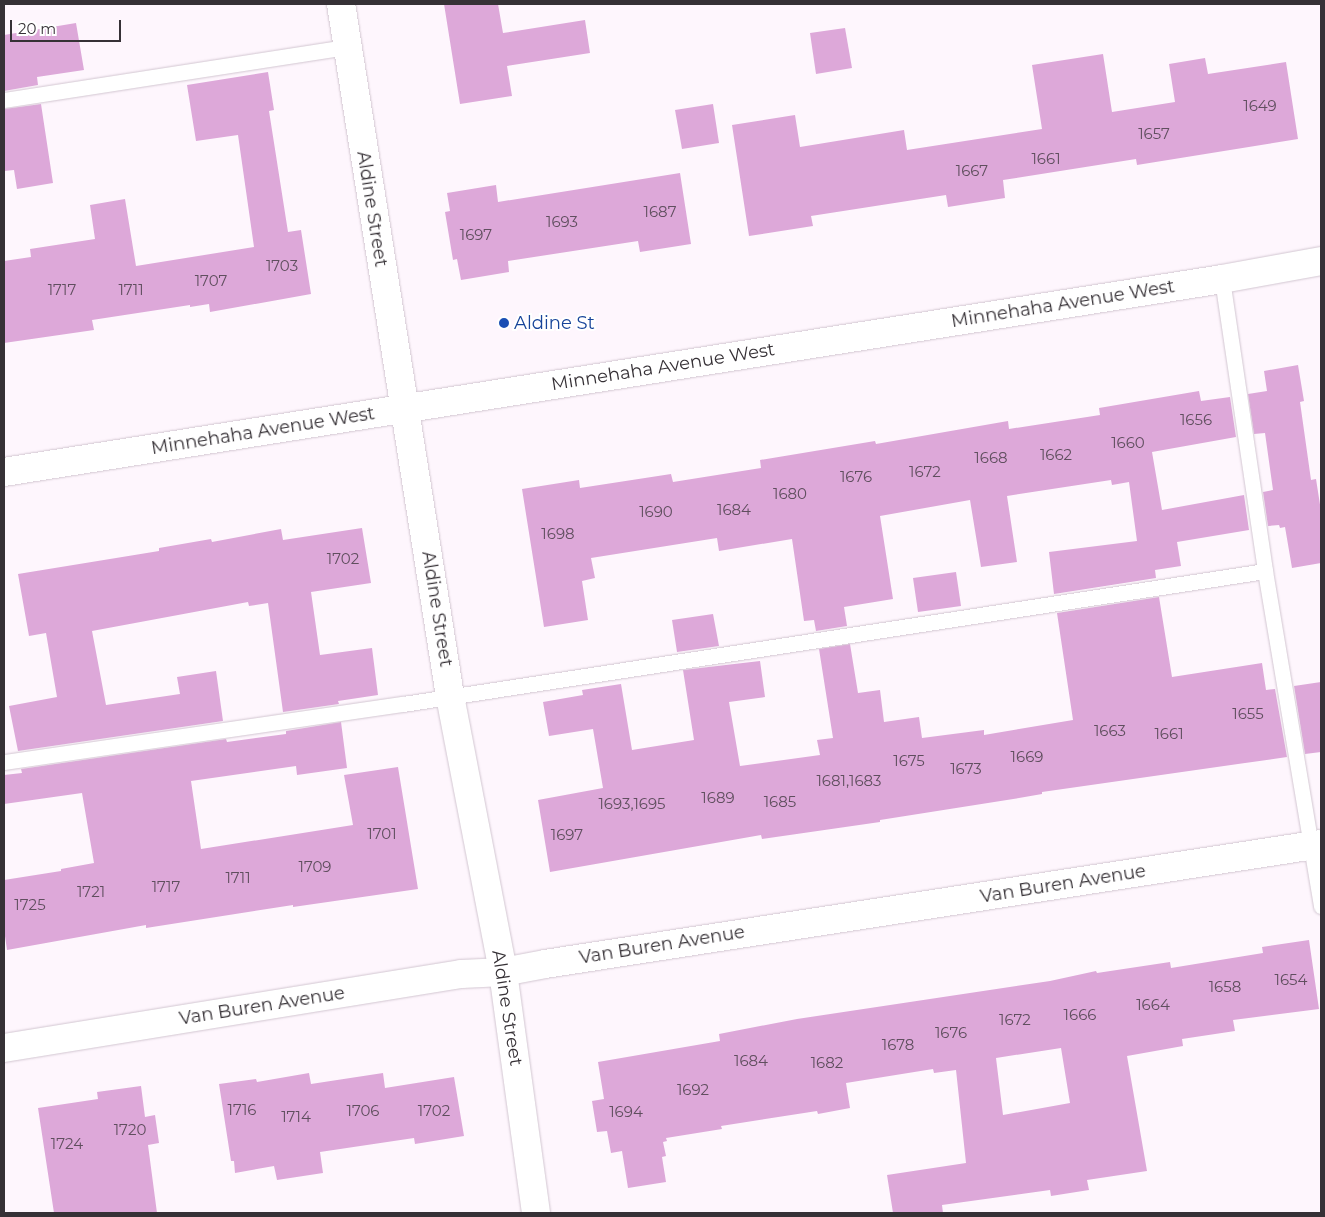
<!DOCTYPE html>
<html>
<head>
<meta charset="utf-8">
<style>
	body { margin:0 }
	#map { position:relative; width:1325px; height:1217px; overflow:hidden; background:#fef6fd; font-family:Montserrat,sans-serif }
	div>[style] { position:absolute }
	.building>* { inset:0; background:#dda8d9 }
	.roads { filter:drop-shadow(0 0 1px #d2c6d1) drop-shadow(0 0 1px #d2c6d1) }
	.lane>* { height:15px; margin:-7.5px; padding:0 7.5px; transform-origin:7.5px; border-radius:7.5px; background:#fff }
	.street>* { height:28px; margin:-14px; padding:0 14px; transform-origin:14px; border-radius:14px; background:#fff }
	.secondary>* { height:28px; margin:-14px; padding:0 14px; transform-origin:14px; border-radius:14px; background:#fff }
	.dots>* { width:14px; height:14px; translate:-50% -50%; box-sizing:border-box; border:2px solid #fff; border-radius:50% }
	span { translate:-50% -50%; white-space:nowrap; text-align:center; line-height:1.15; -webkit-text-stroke:4px #fff; paint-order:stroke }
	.number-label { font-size:15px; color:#604f5f }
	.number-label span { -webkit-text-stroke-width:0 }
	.street-label { font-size:18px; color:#363136 }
	.transit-label { font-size:18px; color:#164399 }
	.left { translate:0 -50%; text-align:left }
	.frame { position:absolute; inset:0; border:5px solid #363136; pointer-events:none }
	.scale { position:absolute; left:10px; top:20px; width:111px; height:22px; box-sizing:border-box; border:2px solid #363136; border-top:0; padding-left:6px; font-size:15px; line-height:18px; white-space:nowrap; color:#363136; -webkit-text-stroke:4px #fff; paint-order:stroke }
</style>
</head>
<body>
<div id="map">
	<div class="building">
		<div style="clip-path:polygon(444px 4px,498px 4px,503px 33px,585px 20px,590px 53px,507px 66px,512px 96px,460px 104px)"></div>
		<div style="clip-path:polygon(76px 23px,84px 70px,37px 77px,38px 85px,4px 91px,4px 35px)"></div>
		<div style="clip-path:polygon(845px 28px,852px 68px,816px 74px,810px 33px)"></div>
		<div style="clip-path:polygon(1103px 54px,1112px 112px,1175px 102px,1169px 64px,1205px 58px,1208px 74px,1286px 62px,1298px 139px,1137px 165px,1136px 159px,1003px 180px,1005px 198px,948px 207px,946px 195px,811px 216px,813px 226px,749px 236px,732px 125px,795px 115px,800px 147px,904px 130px,907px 150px,1042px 129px,1032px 65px)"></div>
		<div style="clip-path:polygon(268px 72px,274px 110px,269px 111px,288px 232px,301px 230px,311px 294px,210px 312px,209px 304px,190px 307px,190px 305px,92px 320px,94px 330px,4px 343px,4px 261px,31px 257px,30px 249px,95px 239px,90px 205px,125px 199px,136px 266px,254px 247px,238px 135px,196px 141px,187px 85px)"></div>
		<div style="clip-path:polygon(41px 104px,53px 183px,17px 189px,14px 170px,4px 171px,4px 109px)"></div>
		<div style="clip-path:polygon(713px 104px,719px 143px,682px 149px,675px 110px)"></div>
		<div style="clip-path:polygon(680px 173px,691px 244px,640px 252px,638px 241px,508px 261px,509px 272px,461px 280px,457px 259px,453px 260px,445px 212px,450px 211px,447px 193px,496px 185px,498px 202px)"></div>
		<div style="clip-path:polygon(1298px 365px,1304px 401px,1300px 402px,1311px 480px,1316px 479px,1321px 511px,1321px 563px,1292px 568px,1285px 527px,1280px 528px,1279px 525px,1268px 526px,1263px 492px,1273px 490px,1265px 433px,1254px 434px,1248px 394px,1267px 391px,1264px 371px)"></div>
		<div style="clip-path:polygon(1199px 391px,1201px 401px,1230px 397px,1236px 437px,1152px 452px,1162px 510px,1244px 495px,1249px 530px,1177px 542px,1181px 566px,1155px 570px,1156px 578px,1054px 594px,1049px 552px,1137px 541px,1129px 482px,1112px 485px,1111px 480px,1007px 496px,1017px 562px,981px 567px,970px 500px,880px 516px,893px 599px,844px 607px,847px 626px,816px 631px,814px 620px,804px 621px,792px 539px,719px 551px,717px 538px,591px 558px,595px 578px,582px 581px,588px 620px,544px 627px,522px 489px,579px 480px,580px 488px,671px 474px,673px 482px,761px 468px,760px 460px,875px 441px,876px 444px,1008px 421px,1009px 429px,1100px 415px,1099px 408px)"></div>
		<div style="clip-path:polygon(362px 528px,371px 583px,311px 592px,320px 655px,372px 648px,378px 695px,338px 701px,339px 704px,283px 712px,268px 603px,249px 606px,248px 602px,92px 631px,106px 705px,180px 694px,177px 677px,216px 671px,223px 721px,18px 751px,9px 706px,57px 697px,46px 633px,29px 636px,18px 574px,159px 551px,159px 548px,211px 539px,212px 542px,281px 529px,283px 540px)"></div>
		<div style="clip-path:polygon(956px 572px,961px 606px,918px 612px,913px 578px)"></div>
		<div style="clip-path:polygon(1159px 597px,1172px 677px,1262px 663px,1266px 690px,1275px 689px,1287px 757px,1042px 792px,1042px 794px,1019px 798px,880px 820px,880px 822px,762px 839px,761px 835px,550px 872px,538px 800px,603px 788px,593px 729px,549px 736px,543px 702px,583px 695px,582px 690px,621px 684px,632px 750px,694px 740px,683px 670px,760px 661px,765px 697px,729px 702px,740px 766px,820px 755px,817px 740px,833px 738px,819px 649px,850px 644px,858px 693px,880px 690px,884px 722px,919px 717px,922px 738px,984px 730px,984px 735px,1073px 720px,1057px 613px)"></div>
		<div style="clip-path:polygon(713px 614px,719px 646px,677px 652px,672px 620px)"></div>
		<div style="clip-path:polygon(1321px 682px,1321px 752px,1305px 754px,1294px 686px)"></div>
		<div style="clip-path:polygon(341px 722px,347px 768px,297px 775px,296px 766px,191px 781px,201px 849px,353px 825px,344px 775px,398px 767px,418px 889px,293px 907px,293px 905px,146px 928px,146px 925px,7px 950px,4px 929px,4px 880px,61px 871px,61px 869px,94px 863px,82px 793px,4px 804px,4px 775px,22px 773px,21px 769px,226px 739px,227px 742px,286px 734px,286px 731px)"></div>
		<div style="clip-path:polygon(evenodd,1309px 940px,1319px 1009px,1233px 1020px,1235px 1031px,1182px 1039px,1183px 1046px,1127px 1056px,1147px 1171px,1087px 1180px,1089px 1190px,1051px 1196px,1050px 1190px,942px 1205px,943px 1213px,893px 1213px,887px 1175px,966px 1163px,956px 1070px,934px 1073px,933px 1069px,846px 1083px,850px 1108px,818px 1114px,817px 1111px,721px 1126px,722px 1129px,666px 1138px,667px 1141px,663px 1142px,666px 1156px,662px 1157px,666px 1182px,628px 1188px,622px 1151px,611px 1153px,607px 1131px,597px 1132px,592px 1101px,604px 1099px,598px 1062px,720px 1041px,719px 1034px,797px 1019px,1050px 981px,1096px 971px,1097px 973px,1170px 962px,1171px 968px,1263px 953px,1262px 947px,1309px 940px,1061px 1048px,1070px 1103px,1003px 1115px,996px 1058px,1061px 1048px)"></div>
		<div style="clip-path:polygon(309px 1073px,311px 1084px,383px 1073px,385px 1088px,454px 1077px,464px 1136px,415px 1144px,414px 1138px,320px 1152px,323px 1173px,277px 1180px,274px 1166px,235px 1173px,234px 1161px,231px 1161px,219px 1084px,256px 1079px,257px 1082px)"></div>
		<div style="clip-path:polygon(141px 1086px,145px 1117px,155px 1115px,159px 1143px,148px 1145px,157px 1213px,54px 1213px,38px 1108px,98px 1099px,97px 1092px)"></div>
	</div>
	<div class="roads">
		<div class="lane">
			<div style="left:4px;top:100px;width:347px;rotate:-8.8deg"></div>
			<div style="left:1222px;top:279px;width:295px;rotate:81.6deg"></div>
			<div style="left:1265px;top:571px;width:340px;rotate:80.5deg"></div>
			<div style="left:4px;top:762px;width:403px;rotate:-8.3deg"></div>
			<div style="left:403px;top:704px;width:872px;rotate:-8.77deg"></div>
		</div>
		<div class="street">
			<div style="left:341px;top:4px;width:701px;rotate:81.05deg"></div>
			<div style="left:450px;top:696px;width:281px;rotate:79.1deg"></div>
			<div style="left:503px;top:972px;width:243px;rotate:82.2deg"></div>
			<div style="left:4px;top:1048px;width:463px;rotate:-9.2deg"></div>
			<div style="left:461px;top:974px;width:42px;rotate:-2.7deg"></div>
			<div style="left:503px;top:972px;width:43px;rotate:-10.8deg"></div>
			<div style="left:545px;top:964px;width:785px;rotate:-8.79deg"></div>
		</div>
		<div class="secondary">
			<div style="left:4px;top:472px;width:1233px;rotate:-9deg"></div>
			<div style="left:1222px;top:279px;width:101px;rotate:-10.3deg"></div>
		</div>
	</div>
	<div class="dots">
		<div style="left:504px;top:323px;background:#1a4fb4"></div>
	</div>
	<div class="number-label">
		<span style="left:1260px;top:106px">1649</span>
		<span style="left:1154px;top:134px">1657</span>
		<span style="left:1046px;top:159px">1661</span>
		<span style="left:972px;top:171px">1667</span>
		<span style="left:660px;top:212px">1687</span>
		<span style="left:562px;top:222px">1693</span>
		<span style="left:476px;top:235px">1697</span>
		<span style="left:282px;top:266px">1703</span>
		<span style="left:211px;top:281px">1707</span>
		<span style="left:62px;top:290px">1717</span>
		<span style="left:131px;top:290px">1711</span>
		<span style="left:1196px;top:420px">1656</span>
		<span style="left:1128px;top:443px">1660</span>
		<span style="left:1056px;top:455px">1662</span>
		<span style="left:991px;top:458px">1668</span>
		<span style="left:925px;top:472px">1672</span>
		<span style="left:856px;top:477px">1676</span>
		<span style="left:790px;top:494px">1680</span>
		<span style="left:734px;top:510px">1684</span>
		<span style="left:656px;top:512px">1690</span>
		<span style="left:558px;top:534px">1698</span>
		<span style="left:343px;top:559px">1702</span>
		<span style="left:1248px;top:714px">1655</span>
		<span style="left:1110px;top:731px">1663</span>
		<span style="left:1169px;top:734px">1661</span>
		<span style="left:1027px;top:757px">1669</span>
		<span style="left:909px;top:761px">1675</span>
		<span style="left:966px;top:769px">1673</span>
		<span style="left:849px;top:781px">1681,1683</span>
		<span style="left:718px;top:798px">1689</span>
		<span style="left:780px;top:802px">1685</span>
		<span style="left:632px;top:804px">1693,1695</span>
		<span style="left:382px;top:834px">1701</span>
		<span style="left:567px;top:835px">1697</span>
		<span style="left:315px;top:867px">1709</span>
		<span style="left:238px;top:878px">1711</span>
		<span style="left:166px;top:887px">1717</span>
		<span style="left:91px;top:892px">1721</span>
		<span style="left:30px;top:905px">1725</span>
		<span style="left:1291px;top:980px">1654</span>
		<span style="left:1225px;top:987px">1658</span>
		<span style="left:1153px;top:1005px">1664</span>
		<span style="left:1080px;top:1015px">1666</span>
		<span style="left:1015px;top:1020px">1672</span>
		<span style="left:951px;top:1033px">1676</span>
		<span style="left:898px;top:1045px">1678</span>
		<span style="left:751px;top:1061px">1684</span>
		<span style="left:827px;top:1063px">1682</span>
		<span style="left:693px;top:1090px">1692</span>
		<span style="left:242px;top:1110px">1716</span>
		<span style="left:363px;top:1111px">1706</span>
		<span style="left:434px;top:1111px">1702</span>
		<span style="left:626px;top:1112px">1694</span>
		<span style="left:296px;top:1117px">1714</span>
		<span style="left:130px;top:1130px">1720</span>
		<span style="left:67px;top:1144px">1724</span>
	</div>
	<div class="street-label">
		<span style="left:372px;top:209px;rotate:81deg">Aldine Street</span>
		<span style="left:1063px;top:304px;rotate:-9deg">Minnehaha Avenue West</span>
		<span style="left:663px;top:367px;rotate:-9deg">Minnehaha Avenue West</span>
		<span style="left:263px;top:431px;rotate:-9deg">Minnehaha Avenue West</span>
		<span style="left:437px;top:609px;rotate:81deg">Aldine Street</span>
		<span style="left:1063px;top:884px;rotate:-9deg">Van Buren Avenue</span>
		<span style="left:662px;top:945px;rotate:-9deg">Van Buren Avenue</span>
		<span style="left:262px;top:1006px;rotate:-9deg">Van Buren Avenue</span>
		<span style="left:507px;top:1008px;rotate:81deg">Aldine Street</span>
	</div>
	<div class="transit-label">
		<span class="left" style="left:514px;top:323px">Aldine St</span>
	</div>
	<div class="frame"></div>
	<div class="scale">20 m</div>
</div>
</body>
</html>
